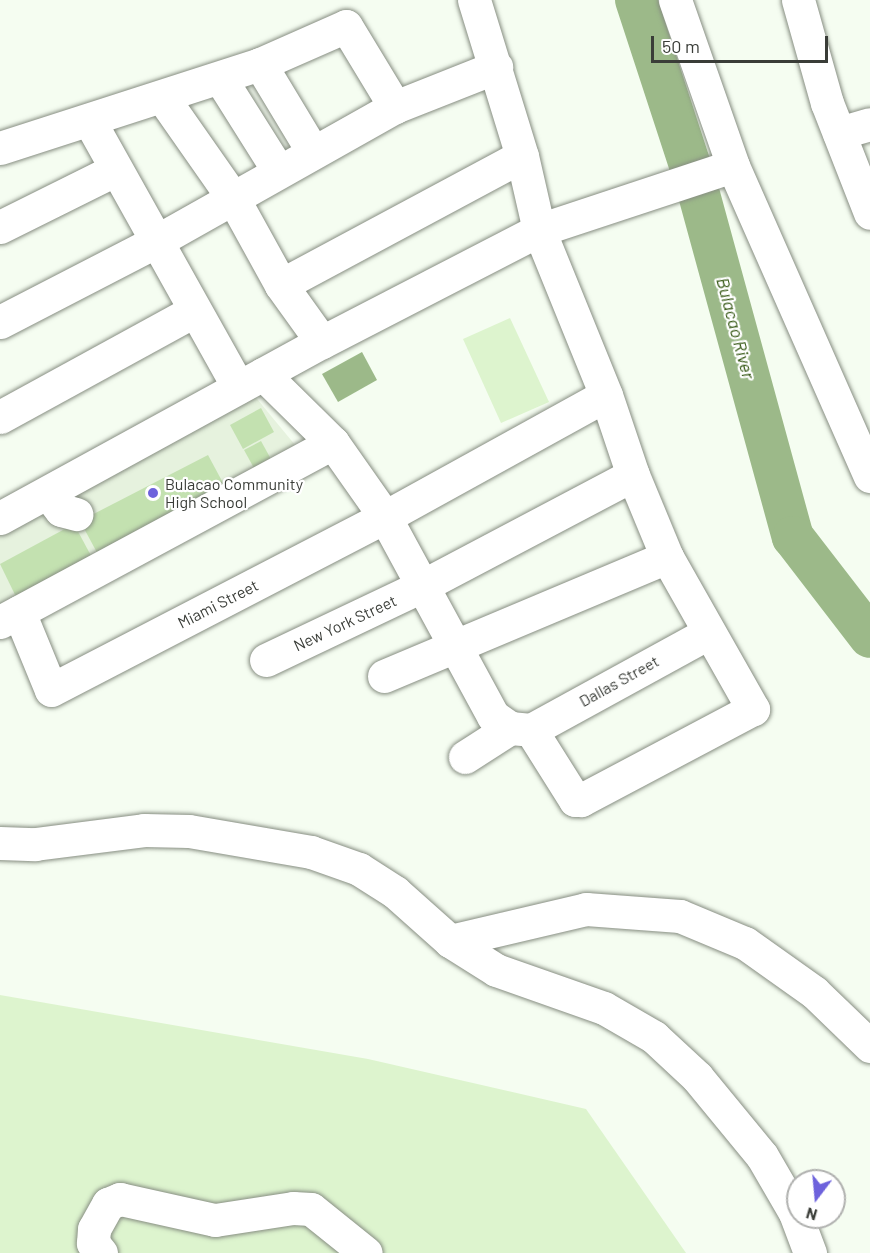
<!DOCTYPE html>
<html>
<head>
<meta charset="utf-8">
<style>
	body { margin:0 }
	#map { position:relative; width:870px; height:1253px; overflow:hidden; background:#f5fdf1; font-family:Barlow,sans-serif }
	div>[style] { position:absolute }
	.built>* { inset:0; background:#e6f2de }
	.green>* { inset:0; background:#ddf4ce }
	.water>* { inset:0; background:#9cb989 }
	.river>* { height:42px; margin:-21px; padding:0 21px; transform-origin:21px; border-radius:21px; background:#9cb989 }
	.building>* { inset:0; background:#c3e1b0 }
	.roads { filter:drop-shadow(0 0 2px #878e82) drop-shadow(0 0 2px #878e82) }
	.minor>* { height:33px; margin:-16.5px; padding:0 16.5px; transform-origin:16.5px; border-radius:16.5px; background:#fff }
	.dots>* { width:16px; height:16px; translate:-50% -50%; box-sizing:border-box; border:3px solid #fff; border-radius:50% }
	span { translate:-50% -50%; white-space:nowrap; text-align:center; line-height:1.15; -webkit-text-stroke:4.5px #fff; paint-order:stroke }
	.poi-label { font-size:16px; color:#3a3d38 }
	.left { translate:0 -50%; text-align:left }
	.street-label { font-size:16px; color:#3a3d38 }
	.water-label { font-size:18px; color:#335612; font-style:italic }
	.north { position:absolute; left:786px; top:1169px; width:60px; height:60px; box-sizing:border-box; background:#fff; border:2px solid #b0b1af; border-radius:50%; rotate:196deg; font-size:16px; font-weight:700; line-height:24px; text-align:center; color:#3a3d38 }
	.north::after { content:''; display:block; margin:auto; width:21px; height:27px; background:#6d62dc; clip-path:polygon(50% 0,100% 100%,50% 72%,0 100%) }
	.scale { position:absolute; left:651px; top:36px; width:177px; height:27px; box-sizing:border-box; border:3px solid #3a3d38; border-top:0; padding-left:8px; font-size:18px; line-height:21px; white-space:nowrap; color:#3a3d38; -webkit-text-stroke:4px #fff; paint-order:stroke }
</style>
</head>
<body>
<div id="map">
	<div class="built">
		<div style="clip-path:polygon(253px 394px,305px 457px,0 618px,0 528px)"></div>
	</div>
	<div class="green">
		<div style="clip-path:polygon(510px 318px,549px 402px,501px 423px,463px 339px)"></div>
		<div style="clip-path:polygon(0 995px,368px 1059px,586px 1109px,686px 1253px,0 1253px)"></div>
	</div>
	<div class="water">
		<div style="clip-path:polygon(362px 352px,377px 380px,338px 402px,322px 374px)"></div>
	</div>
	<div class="river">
		<div style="left:636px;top:0;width:197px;rotate:71.9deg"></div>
		<div style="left:697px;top:187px;width:363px;rotate:74.7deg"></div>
		<div style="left:793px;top:537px;width:126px;rotate:52.4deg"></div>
	</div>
	<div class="building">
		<div style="clip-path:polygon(261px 408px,274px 432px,243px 449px,230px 425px)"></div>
		<div style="clip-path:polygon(261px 441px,277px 470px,260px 479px,244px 450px)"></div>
		<div style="clip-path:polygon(208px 455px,229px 494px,101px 560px,80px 521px)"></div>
		<div style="clip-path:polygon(74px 524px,96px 565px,20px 605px,0 564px)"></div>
	</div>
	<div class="roads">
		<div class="minor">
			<div style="left:474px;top:0;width:163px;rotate:72.9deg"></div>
			<div style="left:522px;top:156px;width:76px;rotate:77.1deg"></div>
			<div style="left:539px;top:230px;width:178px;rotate:67.9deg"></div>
			<div style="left:606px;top:395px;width:84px;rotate:71.4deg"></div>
			<div style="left:633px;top:475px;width:89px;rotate:67.5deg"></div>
			<div style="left:667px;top:557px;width:175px;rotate:60.5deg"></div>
			<div style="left:753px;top:709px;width:195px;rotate:152.1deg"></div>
			<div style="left:581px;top:800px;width:6px;rotate:180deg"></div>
			<div style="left:575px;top:800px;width:83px;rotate:-122.2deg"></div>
			<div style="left:675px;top:0;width:176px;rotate:70.7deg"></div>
			<div style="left:733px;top:166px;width:339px;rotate:66.2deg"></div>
			<div style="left:798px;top:0;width:107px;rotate:74.3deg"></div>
			<div style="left:827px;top:103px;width:118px;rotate:68.6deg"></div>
			<div style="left:260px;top:64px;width:103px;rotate:58.9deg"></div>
			<div style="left:220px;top:78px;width:109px;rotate:57.8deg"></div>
			<div style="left:163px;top:98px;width:122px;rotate:55deg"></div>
			<div style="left:233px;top:198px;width:99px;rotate:61.1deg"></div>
			<div style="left:281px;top:285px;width:70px;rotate:54.3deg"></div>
			<div style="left:89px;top:120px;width:306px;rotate:60.8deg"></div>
			<div style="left:839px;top:133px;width:32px;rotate:-16deg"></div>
			<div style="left:0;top:148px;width:273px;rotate:-17.9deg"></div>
			<div style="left:260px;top:64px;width:94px;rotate:-23.8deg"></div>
			<div style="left:346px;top:26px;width:95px;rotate:58.8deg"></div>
			<div style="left:0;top:227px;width:128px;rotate:-26.4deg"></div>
			<div style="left:281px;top:285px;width:273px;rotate:-28.2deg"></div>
			<div style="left:0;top:322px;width:174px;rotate:-27.3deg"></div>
			<div style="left:155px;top:242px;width:275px;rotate:-29.4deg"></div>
			<div style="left:395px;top:107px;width:109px;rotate:-21.6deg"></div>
			<div style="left:263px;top:374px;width:98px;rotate:44.6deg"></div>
			<div style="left:333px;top:443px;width:90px;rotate:54.9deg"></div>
			<div style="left:385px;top:517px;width:226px;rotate:61.5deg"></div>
			<div style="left:493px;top:716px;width:21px;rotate:35deg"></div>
			<div style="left:510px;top:728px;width:21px;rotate:5deg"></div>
			<div style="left:531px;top:730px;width:202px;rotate:-28.7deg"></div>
			<div style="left:0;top:417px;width:221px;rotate:-28.7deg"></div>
			<div style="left:48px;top:493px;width:21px;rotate:53deg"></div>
			<div style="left:61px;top:510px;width:16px;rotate:15deg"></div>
			<div style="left:0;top:518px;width:367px;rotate:-28.7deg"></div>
			<div style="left:322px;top:342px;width:244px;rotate:-27.3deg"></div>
			<div style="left:539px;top:230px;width:204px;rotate:-18.3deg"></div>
			<div style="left:19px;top:612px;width:84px;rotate:67.7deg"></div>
			<div style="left:51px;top:690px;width:376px;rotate:-27.4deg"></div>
			<div style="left:385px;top:517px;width:252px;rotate:-28.9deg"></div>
			<div style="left:0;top:622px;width:378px;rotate:-28.3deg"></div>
			<div style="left:266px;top:660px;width:175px;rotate:-25.4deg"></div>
			<div style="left:424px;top:585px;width:236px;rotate:-27.8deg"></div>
			<div style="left:384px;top:676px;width:307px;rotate:-22.8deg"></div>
			<div style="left:465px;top:757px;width:54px;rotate:-32.8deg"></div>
			<div style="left:0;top:843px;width:35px;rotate:2deg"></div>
			<div style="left:35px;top:844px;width:110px;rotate:-7.3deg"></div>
			<div style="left:144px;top:830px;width:45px;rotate:1.3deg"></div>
			<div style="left:189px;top:831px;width:124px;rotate:9.8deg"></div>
			<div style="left:311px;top:852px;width:51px;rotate:19.5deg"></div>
			<div style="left:359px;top:869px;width:43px;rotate:32.6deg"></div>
			<div style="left:395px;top:892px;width:74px;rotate:41.7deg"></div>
			<div style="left:450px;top:941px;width:54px;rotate:32.2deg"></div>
			<div style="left:496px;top:970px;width:114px;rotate:19.4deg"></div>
			<div style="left:604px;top:1008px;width:58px;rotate:30.1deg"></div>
			<div style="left:654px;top:1037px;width:59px;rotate:42.9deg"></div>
			<div style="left:697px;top:1077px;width:102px;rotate:50.6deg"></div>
			<div style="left:762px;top:1156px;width:66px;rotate:59.9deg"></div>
			<div style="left:795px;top:1213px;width:43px;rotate:69.4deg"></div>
			<div style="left:450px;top:941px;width:140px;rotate:-13.2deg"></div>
			<div style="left:586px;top:909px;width:94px;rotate:4.3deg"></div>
			<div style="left:680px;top:916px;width:70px;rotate:22.6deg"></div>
			<div style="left:745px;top:943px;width:85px;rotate:35.4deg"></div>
			<div style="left:814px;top:992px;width:78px;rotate:44deg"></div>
			<div style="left:101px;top:1253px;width:13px;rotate:-129deg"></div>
			<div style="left:93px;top:1243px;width:14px;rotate:-86deg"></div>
			<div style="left:94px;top:1229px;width:29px;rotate:-61deg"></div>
			<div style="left:108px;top:1204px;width:13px;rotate:-23deg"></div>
			<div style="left:120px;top:1199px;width:97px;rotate:12.5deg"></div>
			<div style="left:215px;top:1220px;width:79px;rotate:-8.7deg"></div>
			<div style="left:293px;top:1208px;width:18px;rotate:3deg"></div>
			<div style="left:311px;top:1209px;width:70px;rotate:38.7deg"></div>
		</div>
	</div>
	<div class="dots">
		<div style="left:153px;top:493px;background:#6d62dc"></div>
	</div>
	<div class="poi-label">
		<span class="left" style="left:165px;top:493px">Bulacao Community<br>High School</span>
	</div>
	<div class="street-label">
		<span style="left:218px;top:604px;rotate:-27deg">Miami Street</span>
		<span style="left:345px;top:623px;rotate:-25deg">New York Street</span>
		<span style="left:619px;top:681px;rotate:-29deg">Dallas Street</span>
	</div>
	<div class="water-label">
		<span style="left:736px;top:328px;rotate:75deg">Bulacao River</span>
	</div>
	<div class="north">N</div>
	<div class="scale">50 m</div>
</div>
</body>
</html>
